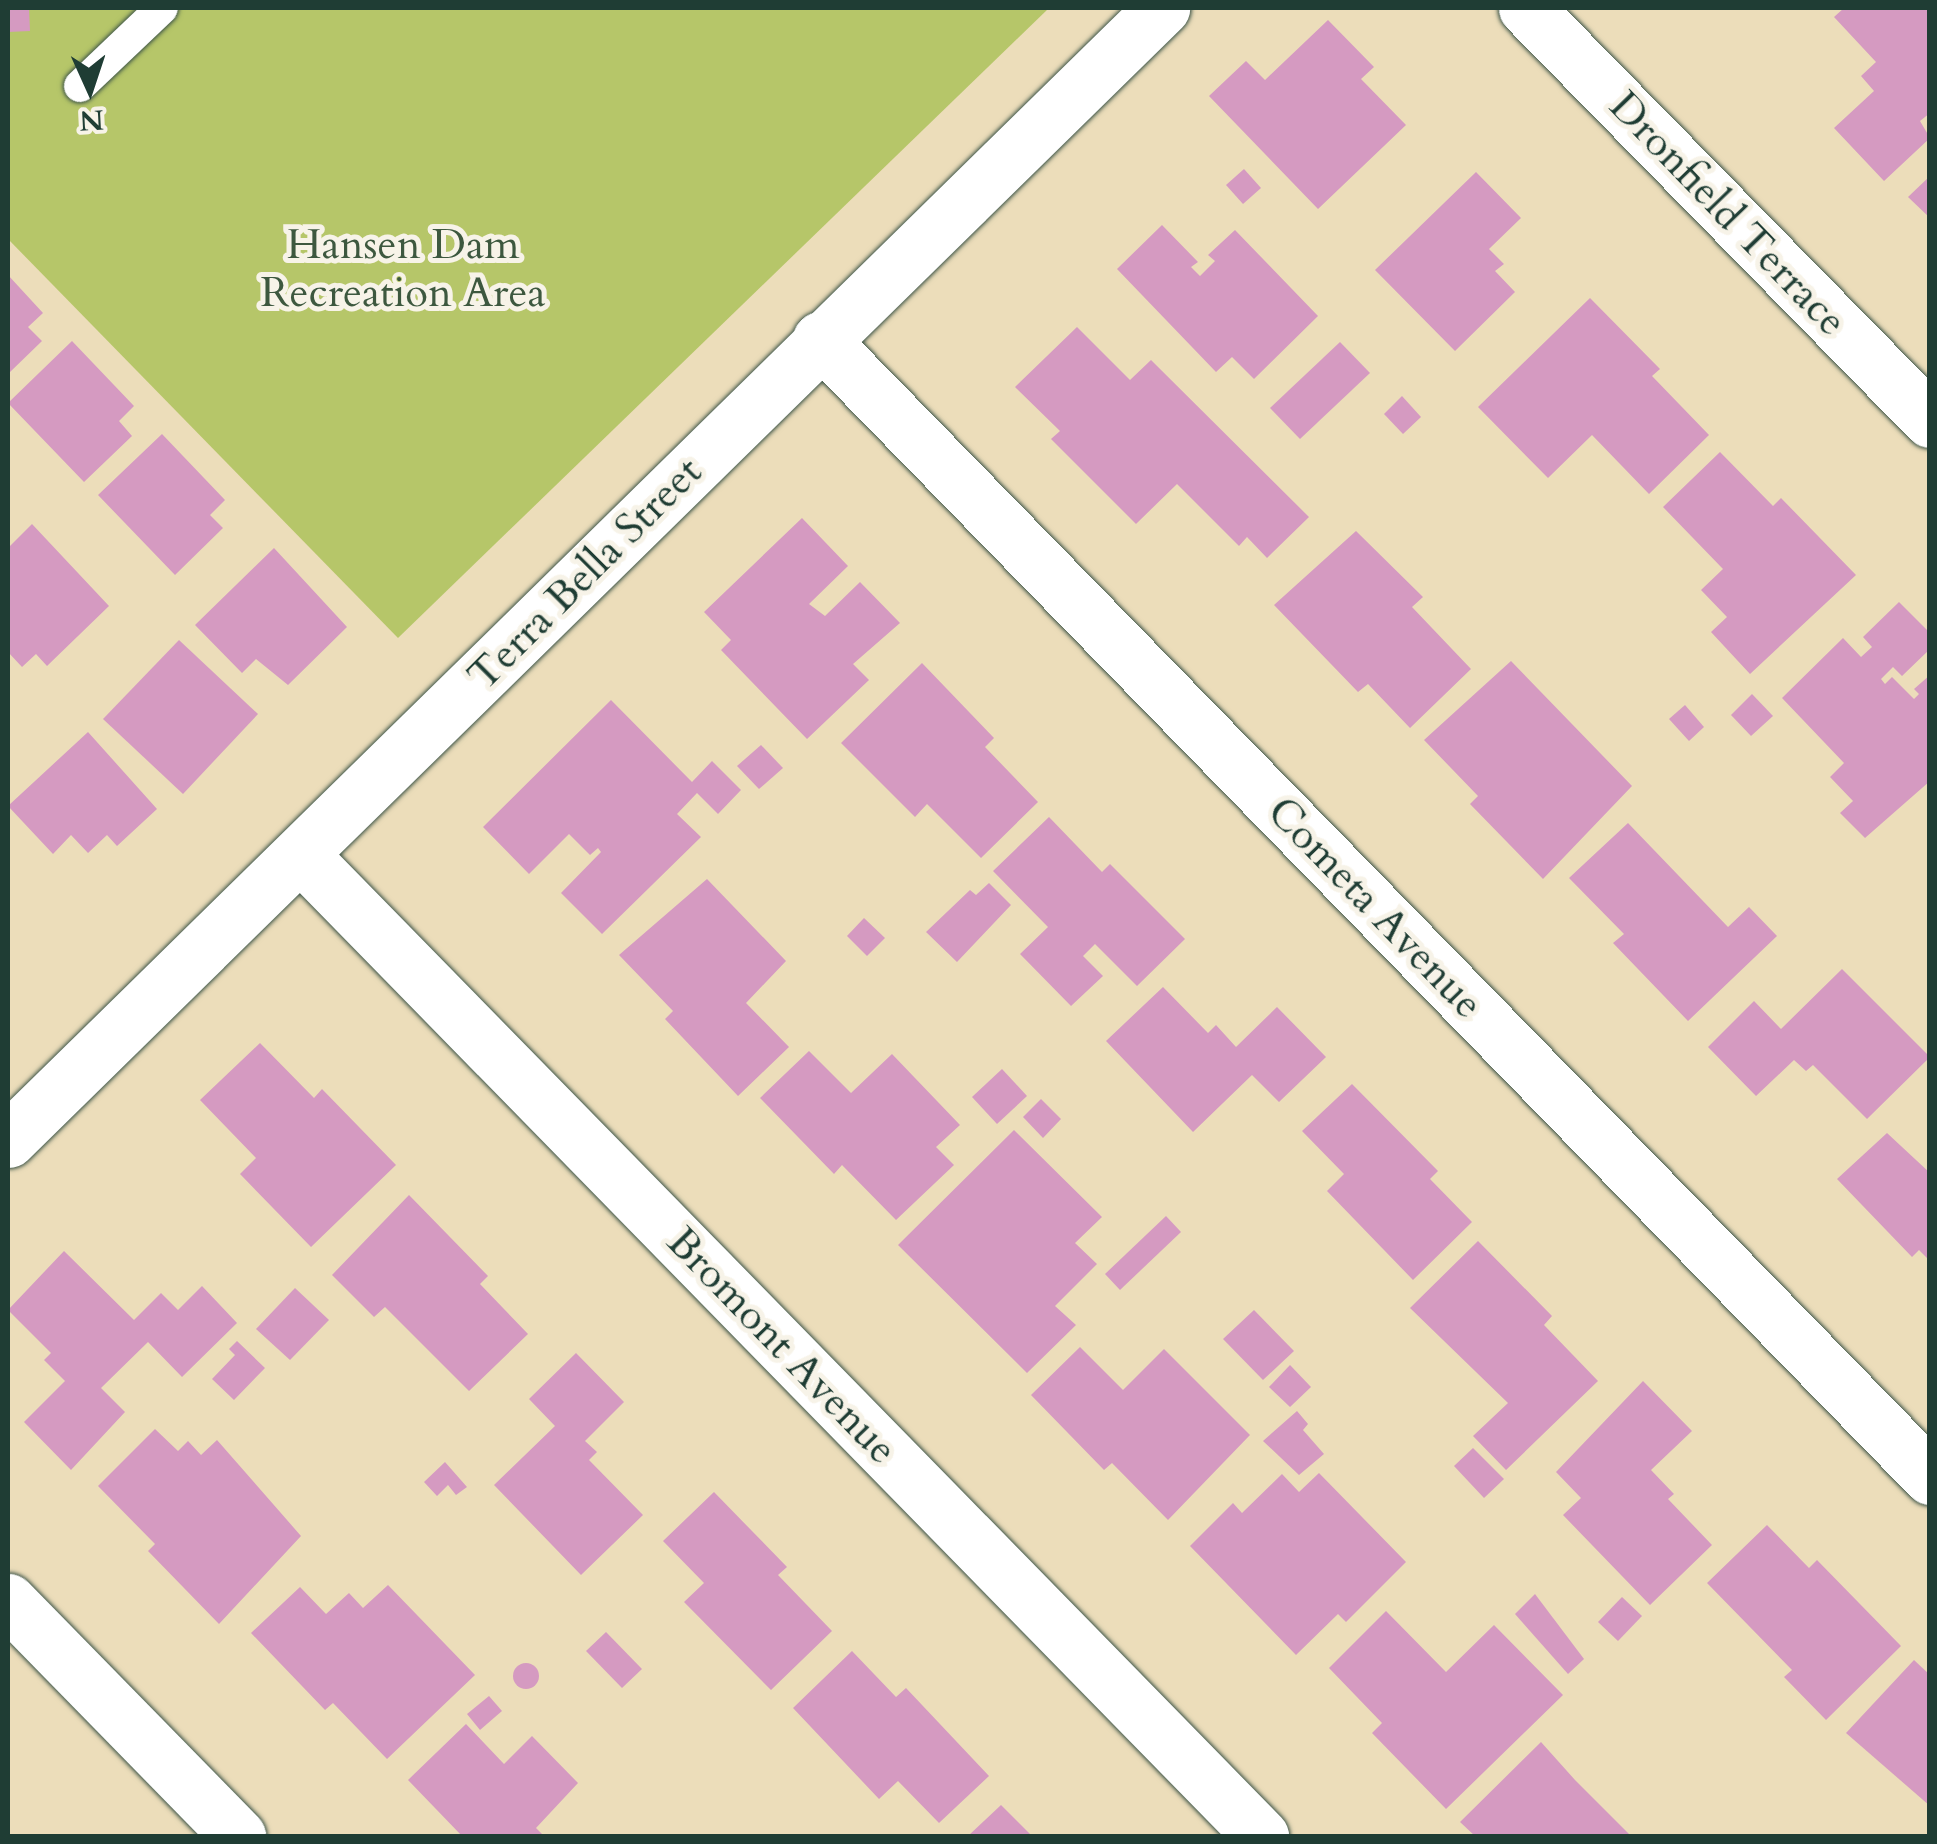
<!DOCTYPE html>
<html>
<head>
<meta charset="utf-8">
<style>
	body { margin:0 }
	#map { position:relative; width:1937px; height:1844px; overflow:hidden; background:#ecddba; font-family:Cardo,serif }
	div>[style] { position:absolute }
	.green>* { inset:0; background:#b6c669 }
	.building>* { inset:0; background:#d59ac1 }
	.round { border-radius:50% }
	.roads { filter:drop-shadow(0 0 2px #3e5548) drop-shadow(0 0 2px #3e5548) }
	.service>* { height:32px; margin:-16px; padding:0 16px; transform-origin:16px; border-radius:16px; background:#fff }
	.minor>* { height:55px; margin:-27.5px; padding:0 27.5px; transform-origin:27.5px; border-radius:27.5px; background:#fff }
	.tertiary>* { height:55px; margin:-27.5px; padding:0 27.5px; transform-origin:27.5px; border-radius:27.5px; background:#fff }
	span { translate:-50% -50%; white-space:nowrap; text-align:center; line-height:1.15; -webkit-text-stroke:10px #f7f3e8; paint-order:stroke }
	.street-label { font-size:42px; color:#1f3d34 }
	.park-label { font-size:42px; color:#3d583f }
	.frame { position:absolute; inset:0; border:10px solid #1f3d34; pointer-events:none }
	.north { position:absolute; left:40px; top:40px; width:100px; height:100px; -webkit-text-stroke:8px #f7f3e8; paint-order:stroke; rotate:177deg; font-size:28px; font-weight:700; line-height:40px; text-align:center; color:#1f3d34 }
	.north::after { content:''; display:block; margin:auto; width:35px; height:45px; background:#1f3d34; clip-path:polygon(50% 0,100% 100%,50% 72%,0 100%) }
</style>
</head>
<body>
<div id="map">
	<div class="green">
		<div style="clip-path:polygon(8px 8px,1049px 8px,398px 638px,8px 239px)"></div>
	</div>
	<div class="building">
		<div style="clip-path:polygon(8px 8px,29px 8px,30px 31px,8px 32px)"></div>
		<div style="clip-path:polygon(1844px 8px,1930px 8px,1930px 113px,1920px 121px,1930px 138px,1884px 181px,1834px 128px,1874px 91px,1861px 76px,1876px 62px,1834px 17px)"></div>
		<div style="clip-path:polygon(1328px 20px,1374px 67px,1361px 79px,1406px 125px,1318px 209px,1209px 96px,1246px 61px,1265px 80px)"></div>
		<div style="clip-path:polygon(1244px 169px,1261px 188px,1243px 204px,1226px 185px)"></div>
		<div style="clip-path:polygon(1476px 172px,1521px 218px,1489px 249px,1504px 264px,1495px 271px,1515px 292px,1455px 351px,1375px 270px)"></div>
		<div style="clip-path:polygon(1930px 176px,1930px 218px,1908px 197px)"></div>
		<div style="clip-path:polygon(1162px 225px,1198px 262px,1191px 267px,1200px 276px,1215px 261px,1208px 255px,1235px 230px,1318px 316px,1254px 379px,1232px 357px,1216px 372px,1117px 269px)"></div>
		<div style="clip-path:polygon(8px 275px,43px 313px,28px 327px,42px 341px,8px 374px)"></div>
		<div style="clip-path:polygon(1590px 298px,1660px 369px,1652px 376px,1709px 435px,1649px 494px,1592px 435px,1548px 478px,1478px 407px)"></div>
		<div style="clip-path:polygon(1077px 327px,1130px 380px,1151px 360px,1309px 517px,1267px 558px,1247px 537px,1239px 546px,1177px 484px,1136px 524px,1051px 439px,1060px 431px,1015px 387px)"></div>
		<div style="clip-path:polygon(72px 341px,134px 406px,119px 421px,132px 436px,84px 482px,8px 403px)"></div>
		<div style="clip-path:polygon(1340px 342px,1370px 373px,1300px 439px,1270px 408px)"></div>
		<div style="clip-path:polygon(1402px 396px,1421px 417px,1403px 434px,1384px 414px)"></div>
		<div style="clip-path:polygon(162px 434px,225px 500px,210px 515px,223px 528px,175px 575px,98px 495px)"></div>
		<div style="clip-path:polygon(1720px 452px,1773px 506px,1781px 498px,1856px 575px,1750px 674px,1711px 632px,1727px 617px,1701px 590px,1723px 569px,1663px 507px)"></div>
		<div style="clip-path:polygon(802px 518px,848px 566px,809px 604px,825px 616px,860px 582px,900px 623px,853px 664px,869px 680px,807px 739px,721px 650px,731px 640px,704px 612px)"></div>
		<div style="clip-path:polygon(32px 524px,109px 606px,47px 666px,36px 654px,22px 667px,8px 652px,8px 548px)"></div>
		<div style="clip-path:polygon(1356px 531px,1423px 597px,1412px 607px,1471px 669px,1410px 728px,1368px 684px,1358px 692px,1274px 605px)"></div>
		<div style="clip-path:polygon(274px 548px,347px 627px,288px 685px,256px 659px,242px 673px,195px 625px)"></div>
		<div style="clip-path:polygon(1899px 602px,1930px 633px,1930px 649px,1902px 676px,1893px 667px,1881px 679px,1885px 684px,1892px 677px,1914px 699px,1919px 694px,1914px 689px,1930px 675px,1930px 781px,1865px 838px,1840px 813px,1853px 801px,1830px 777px,1844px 763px,1782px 698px,1843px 638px,1861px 657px,1872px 647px,1863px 637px)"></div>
		<div style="clip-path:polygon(179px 640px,258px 714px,183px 794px,103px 719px)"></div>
		<div style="clip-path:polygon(1511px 661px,1632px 786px,1543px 879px,1470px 804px,1478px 796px,1424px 740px)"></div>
		<div style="clip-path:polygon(922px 663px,994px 738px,985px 747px,1038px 802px,981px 858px,927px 804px,915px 817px,841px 743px)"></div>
		<div style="clip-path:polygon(1752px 694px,1773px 716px,1751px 736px,1731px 715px)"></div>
		<div style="clip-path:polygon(611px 700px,692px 782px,712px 761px,741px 790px,718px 814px,697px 793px,677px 814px,701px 837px,602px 934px,561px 893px,601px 852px,598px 848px,590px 855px,569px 834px,529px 874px,483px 827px)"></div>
		<div style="clip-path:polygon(1685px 705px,1704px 727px,1689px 741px,1669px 719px)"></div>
		<div style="clip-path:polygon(88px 732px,157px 809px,117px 846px,107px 835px,88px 853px,71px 835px,53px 854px,8px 806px)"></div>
		<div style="clip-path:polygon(761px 745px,783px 768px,759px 789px,737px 766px)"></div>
		<div style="clip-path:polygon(1049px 817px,1102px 872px,1110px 864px,1185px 939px,1137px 986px,1095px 944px,1083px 956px,1103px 976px,1071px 1006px,1020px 954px,1048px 927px,993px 871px)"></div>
		<div style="clip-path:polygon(1628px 823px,1728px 927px,1749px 907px,1777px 936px,1688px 1021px,1613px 943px,1624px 934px,1569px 878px)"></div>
		<div style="clip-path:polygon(707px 879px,786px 961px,746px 1003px,789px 1047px,738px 1096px,665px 1019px,673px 1011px,619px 955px)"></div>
		<div style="clip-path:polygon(989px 883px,1011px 905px,957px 962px,926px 932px,970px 890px,976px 895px)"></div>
		<div style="clip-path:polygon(864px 918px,885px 938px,867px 956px,847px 936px)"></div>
		<div style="clip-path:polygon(1842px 969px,1930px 1057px,1867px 1119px,1813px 1065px,1806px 1071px,1794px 1060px,1756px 1096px,1708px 1047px,1754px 1001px,1781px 1029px)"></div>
		<div style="clip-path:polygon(1163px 987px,1208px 1033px,1216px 1025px,1236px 1047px,1277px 1007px,1326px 1057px,1279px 1102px,1252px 1075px,1193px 1132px,1106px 1041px)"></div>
		<div style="clip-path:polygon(260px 1043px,314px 1098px,322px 1089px,396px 1165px,311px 1247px,240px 1174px,256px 1158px,200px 1100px)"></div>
		<div style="clip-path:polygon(809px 1051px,851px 1093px,892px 1054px,960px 1125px,936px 1147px,954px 1165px,896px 1220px,842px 1165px,834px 1174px,760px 1098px)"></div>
		<div style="clip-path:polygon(1002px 1069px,1027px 1096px,997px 1124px,972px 1097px)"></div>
		<div style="clip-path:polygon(1352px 1084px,1438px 1171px,1430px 1179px,1472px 1222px,1413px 1280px,1327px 1191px,1344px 1174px,1302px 1131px)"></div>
		<div style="clip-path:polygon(1041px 1099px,1061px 1119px,1043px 1138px,1023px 1117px)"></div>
		<div style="clip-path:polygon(1014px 1130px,1102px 1217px,1075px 1243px,1097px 1264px,1055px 1306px,1076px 1325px,1027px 1373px,898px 1245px)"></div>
		<div style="clip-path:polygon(1887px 1133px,1930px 1173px,1930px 1261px,1919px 1250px,1912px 1257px,1837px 1179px)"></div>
		<div style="clip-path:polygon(409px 1195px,488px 1276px,480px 1284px,528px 1334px,469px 1391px,385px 1307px,374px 1317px,332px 1275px)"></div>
		<div style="clip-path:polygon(1166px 1216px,1181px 1232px,1120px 1290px,1105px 1274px)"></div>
		<div style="clip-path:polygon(1478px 1241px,1552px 1316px,1544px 1325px,1598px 1381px,1506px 1470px,1473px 1436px,1508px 1403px,1410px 1308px)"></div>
		<div style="clip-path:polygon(64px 1251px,134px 1320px,161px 1293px,178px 1310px,202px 1286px,237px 1323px,182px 1377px,148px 1342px,101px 1388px,125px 1412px,71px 1470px,24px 1422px,65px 1381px,44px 1360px,51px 1353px,8px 1310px)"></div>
		<div style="clip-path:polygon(295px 1288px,329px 1320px,290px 1360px,256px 1329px)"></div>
		<div style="clip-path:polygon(1254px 1310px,1294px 1351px,1263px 1380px,1223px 1339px)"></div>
		<div style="clip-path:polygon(237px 1341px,265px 1368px,234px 1400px,212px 1379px,235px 1355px,229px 1349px)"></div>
		<div style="clip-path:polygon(1080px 1347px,1123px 1390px,1164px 1349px,1250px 1435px,1168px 1520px,1112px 1463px,1104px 1470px,1031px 1395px)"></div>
		<div style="clip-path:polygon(576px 1353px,624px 1402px,585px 1441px,597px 1452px,589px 1460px,643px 1515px,581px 1575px,494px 1485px,555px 1426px,529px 1399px)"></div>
		<div style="clip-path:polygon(1290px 1365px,1311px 1387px,1290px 1407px,1269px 1387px)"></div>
		<div style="clip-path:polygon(1643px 1381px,1692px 1431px,1651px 1470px,1674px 1494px,1668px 1499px,1712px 1545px,1650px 1605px,1563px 1515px,1581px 1498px,1556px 1472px)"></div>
		<div style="clip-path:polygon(1297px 1411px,1308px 1424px,1303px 1430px,1324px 1454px,1299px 1475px,1263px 1441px)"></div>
		<div style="clip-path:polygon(155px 1429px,178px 1451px,188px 1441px,201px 1455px,217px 1440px,301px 1536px,219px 1624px,148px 1551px,155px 1544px,98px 1486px)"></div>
		<div style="clip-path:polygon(1473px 1448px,1504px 1479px,1484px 1498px,1454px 1466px)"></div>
		<div style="clip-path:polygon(445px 1462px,467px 1487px,456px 1495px,448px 1485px,437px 1496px,424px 1482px)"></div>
		<div style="clip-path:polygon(1319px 1473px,1406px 1562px,1346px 1622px,1338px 1614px,1296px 1655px,1190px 1546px,1233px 1503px,1242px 1513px,1282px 1474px,1299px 1492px)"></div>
		<div style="clip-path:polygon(714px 1492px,787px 1567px,778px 1575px,832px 1631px,771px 1690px,684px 1602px,704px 1583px,663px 1541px)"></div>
		<div style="clip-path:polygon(1767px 1525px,1809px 1568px,1817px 1560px,1901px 1646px,1826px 1720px,1784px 1677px,1792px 1670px,1707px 1583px)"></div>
		<div style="clip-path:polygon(388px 1585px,475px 1675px,387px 1759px,333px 1703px,325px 1710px,251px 1633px,300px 1587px,326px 1614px,349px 1593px,363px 1608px)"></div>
		<div style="clip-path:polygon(1535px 1594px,1584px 1659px,1568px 1674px,1515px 1614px)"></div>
		<div style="clip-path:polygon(1622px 1597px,1642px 1616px,1618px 1641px,1598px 1622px)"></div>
		<div style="clip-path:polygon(1386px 1611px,1446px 1672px,1494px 1625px,1563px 1695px,1446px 1809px,1372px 1733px,1382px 1723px,1329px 1668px)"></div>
		<div style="clip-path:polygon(606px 1632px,642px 1669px,622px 1688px,586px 1651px)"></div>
		<div style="clip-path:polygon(852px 1651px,896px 1697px,906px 1688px,989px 1776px,939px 1823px,898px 1781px,879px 1799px,793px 1708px)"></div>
		<div style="clip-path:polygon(1914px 1660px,1930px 1675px,1930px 1806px,1846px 1733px)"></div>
		<div class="round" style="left:513px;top:1663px;width:26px;height:26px"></div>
		<div style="clip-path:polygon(489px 1696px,502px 1711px,480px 1730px,467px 1714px)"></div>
		<div style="clip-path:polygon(466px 1724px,504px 1764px,532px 1736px,578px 1783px,536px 1828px,544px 1836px,462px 1836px,408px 1780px)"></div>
		<div style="clip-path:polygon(1541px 1742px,1575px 1780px,1631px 1836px,1475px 1836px,1460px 1822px)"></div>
		<div style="clip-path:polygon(1001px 1805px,1032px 1836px,968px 1836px)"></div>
	</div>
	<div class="roads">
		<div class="service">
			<div style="left:80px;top:86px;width:113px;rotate:-43.6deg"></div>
		</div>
		<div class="minor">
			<div style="left:820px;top:339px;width:1590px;rotate:45.71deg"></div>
			<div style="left:303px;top:857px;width:1370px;rotate:45.62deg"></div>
			<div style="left:8px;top:1601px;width:329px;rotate:45.6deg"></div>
		</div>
		<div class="tertiary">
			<div style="left:1526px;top:8px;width:577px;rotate:45.56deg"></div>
			<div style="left:8px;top:1140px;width:1617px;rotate:-44.45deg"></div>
		</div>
	</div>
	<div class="street-label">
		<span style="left:1728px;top:214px;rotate:46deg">Dronfield Terrace</span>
		<span style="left:585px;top:574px;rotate:-45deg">Terra Bella Street</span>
		<span style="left:1375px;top:908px;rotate:46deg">Cometa Avenue</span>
		<span style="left:782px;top:1346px;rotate:46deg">Bromont Avenue</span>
	</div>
	<div class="park-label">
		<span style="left:403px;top:269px">Hansen Dam<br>Recreation Area</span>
	</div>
	<div class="frame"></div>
	<div class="north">N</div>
</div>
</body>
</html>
